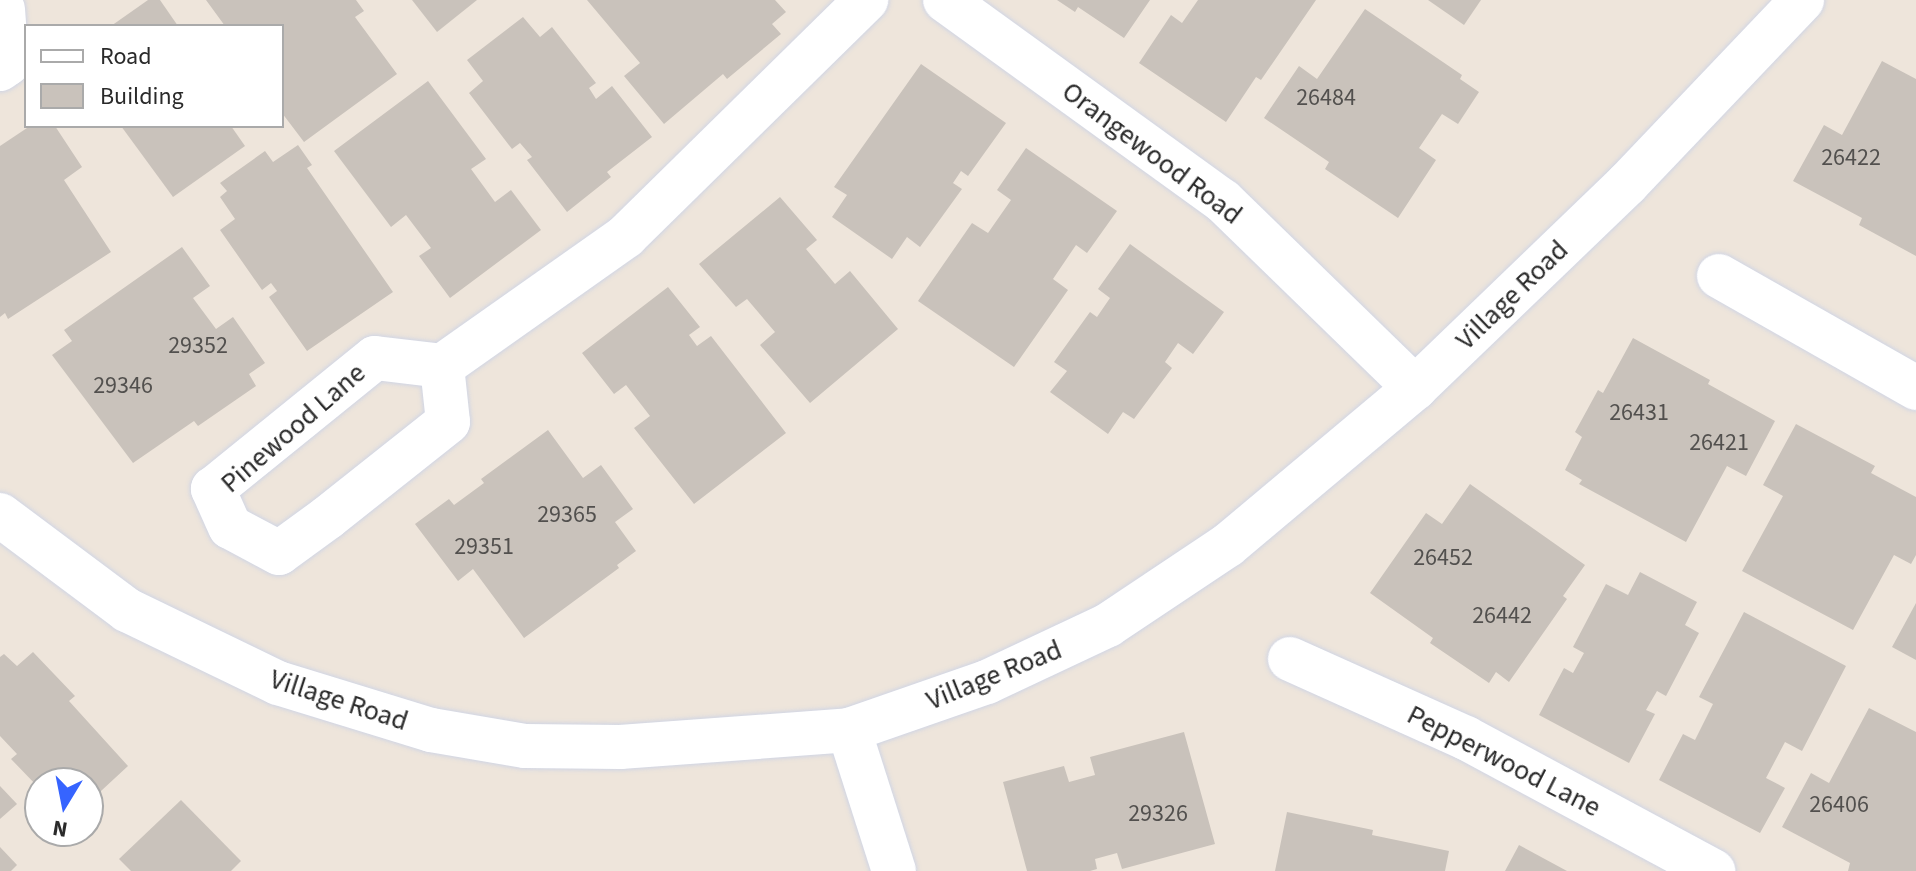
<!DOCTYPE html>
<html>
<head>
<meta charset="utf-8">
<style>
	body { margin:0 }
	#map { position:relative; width:1916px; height:871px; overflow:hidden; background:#eee5db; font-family:"Source Sans 3",sans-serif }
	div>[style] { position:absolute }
	.building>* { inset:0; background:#c9c2bb }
	.roads { filter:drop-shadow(0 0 2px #d0d5e4) drop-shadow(0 0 2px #d0d5e4) }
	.minor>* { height:44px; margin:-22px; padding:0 22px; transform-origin:22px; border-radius:22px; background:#fff }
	span { translate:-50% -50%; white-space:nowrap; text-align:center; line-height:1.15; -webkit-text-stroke:6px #fff; paint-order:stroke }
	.number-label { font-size:24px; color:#52504e }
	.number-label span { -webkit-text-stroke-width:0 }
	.street-label { font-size:28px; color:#2a2a2a }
	.legend { position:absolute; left:24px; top:24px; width:260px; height:104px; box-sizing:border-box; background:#fff; border:2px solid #aaa; margin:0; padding:10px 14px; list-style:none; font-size:24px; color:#2a2a2a }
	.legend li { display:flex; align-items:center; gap:16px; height:40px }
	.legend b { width:40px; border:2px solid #aaa }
	.north { position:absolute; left:24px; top:767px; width:80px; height:80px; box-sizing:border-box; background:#fff; border:2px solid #aaa; border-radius:50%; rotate:190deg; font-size:22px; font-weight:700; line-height:32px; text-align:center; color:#2a2a2a }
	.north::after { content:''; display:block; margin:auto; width:28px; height:36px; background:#3664ff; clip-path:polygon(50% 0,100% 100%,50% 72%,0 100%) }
</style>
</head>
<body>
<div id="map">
	<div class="building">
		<div style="clip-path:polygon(148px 0,160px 0,178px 26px,111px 26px)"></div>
		<div style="clip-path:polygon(206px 0,356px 0,364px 11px,355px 17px,397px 74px,304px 142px,282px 113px,282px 26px,225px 26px)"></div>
		<div style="clip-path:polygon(412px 0,477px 0,437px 32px)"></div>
		<div style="clip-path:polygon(587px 0,775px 0,786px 12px,772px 24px,781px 34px,727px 79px,723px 74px,664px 124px,624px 76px,640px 63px)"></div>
		<div style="clip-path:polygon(1057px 0,1150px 0,1124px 38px,1078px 7px,1075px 12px)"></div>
		<div style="clip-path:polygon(1198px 0,1316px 0,1261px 80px,1256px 77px,1226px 122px,1139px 63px,1171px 15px,1182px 23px)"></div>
		<div style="clip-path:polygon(1428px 0,1481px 0,1464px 25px)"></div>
		<div style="clip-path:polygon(1365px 9px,1462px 75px,1460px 79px,1479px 92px,1458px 124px,1442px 114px,1419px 148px,1436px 160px,1398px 218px,1325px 169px,1329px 162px,1264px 118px,1299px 66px,1317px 79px)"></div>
		<div style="clip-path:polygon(523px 17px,540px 37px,552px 27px,596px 83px,589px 88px,596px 99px,612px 86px,652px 137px,607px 172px,611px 177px,567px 212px,527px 160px,532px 157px,520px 143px,512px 149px,469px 93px,483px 81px,467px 60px)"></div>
		<div style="clip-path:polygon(1882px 61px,1916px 79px,1916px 256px,1859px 225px,1862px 218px,1793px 181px,1824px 125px,1842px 135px)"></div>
		<div style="clip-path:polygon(921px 64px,1006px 123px,968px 176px,961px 171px,953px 183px,962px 189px,920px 247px,907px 237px,892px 259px,832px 217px,847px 195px,834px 187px)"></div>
		<div style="clip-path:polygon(428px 81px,486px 159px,471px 169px,495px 202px,511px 190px,541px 230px,450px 298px,419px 256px,431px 248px,406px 215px,391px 227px,334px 151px)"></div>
		<div style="clip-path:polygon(30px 126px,55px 126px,82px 167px,64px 180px,111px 252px,8px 319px,5px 313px,0 317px,0 146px)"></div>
		<div style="clip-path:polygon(121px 126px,231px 126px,245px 146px,173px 197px)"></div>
		<div style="clip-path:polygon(298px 145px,312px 165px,307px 168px,393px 292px,307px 351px,269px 297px,277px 291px,271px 283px,262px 290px,220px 230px,235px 219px,220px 197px,227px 191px,220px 183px,265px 151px,273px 162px)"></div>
		<div style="clip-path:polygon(1026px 148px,1117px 211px,1087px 253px,1076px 245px,1053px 279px,1068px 290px,1014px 367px,918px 301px,972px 223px,988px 233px,1011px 200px,997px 190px)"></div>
		<div style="clip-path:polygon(780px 197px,817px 240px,806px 249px,835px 284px,850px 271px,898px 329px,810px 403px,760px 345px,775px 332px,747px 299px,736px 307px,699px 264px)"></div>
		<div style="clip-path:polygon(1130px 244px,1224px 312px,1193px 354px,1178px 343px,1165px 362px,1172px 368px,1134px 419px,1123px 412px,1108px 434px,1050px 392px,1067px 371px,1054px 362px,1090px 312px,1097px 317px,1110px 298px,1098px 289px)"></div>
		<div style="clip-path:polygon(182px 247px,210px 286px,193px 298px,216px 329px,233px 317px,265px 363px,249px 374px,256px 386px,198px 426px,194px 421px,133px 463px,52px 355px,72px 341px,64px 330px)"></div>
		<div style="clip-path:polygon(668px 287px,700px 327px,689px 335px,697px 346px,711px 336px,786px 433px,694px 504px,634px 428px,650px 416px,626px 385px,614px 394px,582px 353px)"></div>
		<div style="clip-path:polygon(1633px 338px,1710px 380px,1708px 384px,1775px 421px,1746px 476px,1727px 466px,1686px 542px,1579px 484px,1582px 480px,1565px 470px,1582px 437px,1575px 432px,1598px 390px,1603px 393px)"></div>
		<div style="clip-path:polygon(1796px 424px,1875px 466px,1871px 473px,1916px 497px,1916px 555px,1911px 564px,1894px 555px,1853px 630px,1742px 571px,1783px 496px,1763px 485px)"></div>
		<div style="clip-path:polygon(548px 430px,583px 478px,601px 465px,633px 509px,615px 522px,636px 551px,617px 565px,619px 568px,524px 638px,473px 569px,458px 581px,415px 524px,449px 499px,454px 505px,484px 483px,481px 479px)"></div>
		<div style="clip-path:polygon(1470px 484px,1585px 565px,1563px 596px,1567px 599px,1509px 682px,1496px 672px,1489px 683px,1430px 643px,1433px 638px,1370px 593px,1426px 513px,1442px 524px)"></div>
		<div style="clip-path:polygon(1640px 572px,1697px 602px,1685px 625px,1699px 633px,1666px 696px,1657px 691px,1646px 710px,1655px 714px,1629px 763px,1539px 715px,1564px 668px,1573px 673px,1584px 653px,1573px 647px,1606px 584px,1628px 595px)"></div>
		<div style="clip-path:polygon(1916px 603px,1916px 660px,1892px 647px)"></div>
		<div style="clip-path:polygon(1744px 612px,1846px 666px,1802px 751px,1785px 742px,1766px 778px,1785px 788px,1760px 833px,1659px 780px,1683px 734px,1695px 740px,1713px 704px,1699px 697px)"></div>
		<div style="clip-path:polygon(33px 652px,75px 696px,69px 701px,128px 766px,88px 803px,88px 783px,40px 783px,40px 789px,11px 759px,17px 754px,0 736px,0 657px,4px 654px,17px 666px)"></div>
		<div style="clip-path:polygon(1869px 708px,1916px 732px,1916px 871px,1848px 871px,1850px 863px,1782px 827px,1811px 773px,1829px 783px)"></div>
		<div style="clip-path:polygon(1184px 732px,1215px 844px,1122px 869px,1117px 853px,1095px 859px,1097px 869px,1090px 871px,1027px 871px,1003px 782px,1064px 766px,1069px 782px,1095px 775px,1090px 757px)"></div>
		<div style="clip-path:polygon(0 786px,17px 804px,0 819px)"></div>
		<div style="clip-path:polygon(181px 800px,241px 861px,231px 871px,131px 871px,119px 859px)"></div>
		<div style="clip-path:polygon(1287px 812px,1373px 830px,1372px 835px,1449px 851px,1445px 871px,1275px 871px)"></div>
		<div style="clip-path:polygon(1519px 845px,1567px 871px,1505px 871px)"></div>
		<div style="clip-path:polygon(0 847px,17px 865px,11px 871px,0 871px)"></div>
	</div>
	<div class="roads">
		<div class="minor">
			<div style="left:945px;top:0;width:343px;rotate:35.9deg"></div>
			<div style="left:1223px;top:201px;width:268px;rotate:44.2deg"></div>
			<div style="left:0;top:69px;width:9px;rotate:-36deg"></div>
			<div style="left:7px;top:64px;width:55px;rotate:-94.2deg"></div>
			<div style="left:1719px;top:276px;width:227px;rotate:29.6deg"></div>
			<div style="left:442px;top:366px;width:56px;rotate:83.9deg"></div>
			<div style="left:448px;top:422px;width:154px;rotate:141.6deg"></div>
			<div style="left:327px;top:518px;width:59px;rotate:143.9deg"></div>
			<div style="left:279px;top:553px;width:55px;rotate:-152deg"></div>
			<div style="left:230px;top:527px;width:42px;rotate:-114.1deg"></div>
			<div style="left:213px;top:489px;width:208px;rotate:-39deg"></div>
			<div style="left:375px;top:358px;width:67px;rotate:6.8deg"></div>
			<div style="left:442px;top:366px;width:225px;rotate:-35.2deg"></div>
			<div style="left:626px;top:236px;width:337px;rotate:-44.5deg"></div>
			<div style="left:0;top:515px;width:159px;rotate:36.8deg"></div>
			<div style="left:127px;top:610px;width:168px;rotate:25.8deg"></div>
			<div style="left:278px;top:683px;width:160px;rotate:17.1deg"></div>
			<div style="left:431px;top:730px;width:95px;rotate:9.7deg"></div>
			<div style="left:525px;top:746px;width:95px;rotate:0.6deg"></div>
			<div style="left:620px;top:747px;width:230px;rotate:-4.2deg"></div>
			<div style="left:849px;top:730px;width:146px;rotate:-19.2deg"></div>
			<div style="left:987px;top:682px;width:134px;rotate:-25.2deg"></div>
			<div style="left:1108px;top:625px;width:144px;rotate:-33.7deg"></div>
			<div style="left:1228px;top:545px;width:244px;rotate:-40deg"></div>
			<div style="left:1415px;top:388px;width:294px;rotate:-43.9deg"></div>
			<div style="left:1627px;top:184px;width:254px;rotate:-46.4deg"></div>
			<div style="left:1290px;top:659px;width:193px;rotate:24.2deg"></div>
			<div style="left:1466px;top:738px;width:281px;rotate:28.3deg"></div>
			<div style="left:849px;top:730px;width:148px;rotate:72.3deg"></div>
		</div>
	</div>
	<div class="number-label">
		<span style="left:1326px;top:98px">26484</span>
		<span style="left:1851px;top:158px">26422</span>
		<span style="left:198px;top:346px">29352</span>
		<span style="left:123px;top:386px">29346</span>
		<span style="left:1639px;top:413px">26431</span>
		<span style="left:1719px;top:443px">26421</span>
		<span style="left:567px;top:515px">29365</span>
		<span style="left:484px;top:547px">29351</span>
		<span style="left:1443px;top:558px">26452</span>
		<span style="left:1502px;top:616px">26442</span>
		<span style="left:1839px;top:805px">26406</span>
		<span style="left:1158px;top:814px">29326</span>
	</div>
	<div class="street-label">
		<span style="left:1152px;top:153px;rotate:37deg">Orangewood Road</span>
		<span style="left:1512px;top:295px;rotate:-44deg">Village Road</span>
		<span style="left:293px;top:428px;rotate:-41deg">Pinewood Lane</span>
		<span style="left:994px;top:675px;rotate:-22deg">Village Road</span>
		<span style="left:339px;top:700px;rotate:18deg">Village Road</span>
		<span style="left:1504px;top:761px;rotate:27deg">Pepperwood Lane</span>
	</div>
	<ul class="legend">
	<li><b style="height:10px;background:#fff"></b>Road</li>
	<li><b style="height:22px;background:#c9c2bb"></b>Building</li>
	</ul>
	<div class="north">N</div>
</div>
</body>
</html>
